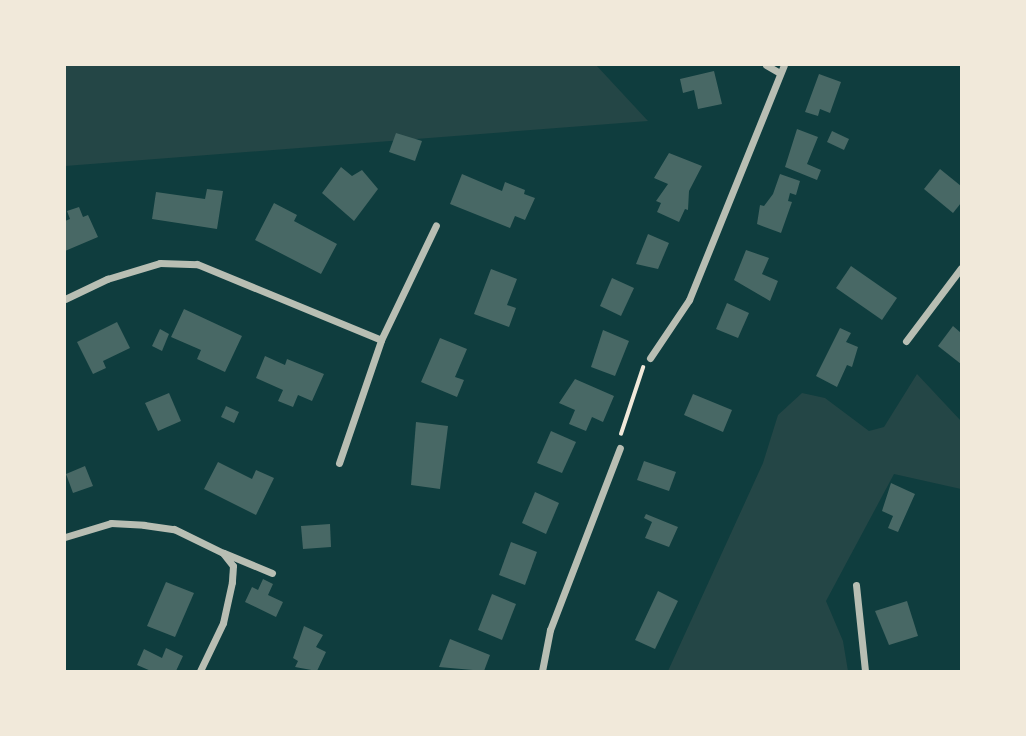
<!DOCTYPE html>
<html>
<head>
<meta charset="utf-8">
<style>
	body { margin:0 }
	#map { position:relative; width:1026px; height:736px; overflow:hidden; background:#0f3d3e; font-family:"Golos Text",sans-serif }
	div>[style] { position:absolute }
	.green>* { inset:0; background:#244646 }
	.building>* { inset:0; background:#486865 }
	.path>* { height:3.5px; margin:-1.75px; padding:0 1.75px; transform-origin:1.75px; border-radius:1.75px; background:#f1e9da }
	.minor>* { height:7px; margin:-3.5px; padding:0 3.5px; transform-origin:3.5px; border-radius:3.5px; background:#b8beb3 }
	span { translate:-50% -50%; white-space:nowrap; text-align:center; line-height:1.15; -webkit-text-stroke:5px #f1e9da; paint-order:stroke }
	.frame { position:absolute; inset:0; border:66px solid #f1e9da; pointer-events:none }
</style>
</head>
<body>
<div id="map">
	<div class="green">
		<div style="clip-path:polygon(65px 65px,596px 65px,648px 121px,65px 166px)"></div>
		<div style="clip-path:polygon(917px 374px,961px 421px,961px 489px,894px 474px,826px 601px,843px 641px,848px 671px,668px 671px,763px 463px,778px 415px,802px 393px,825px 398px,869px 431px,884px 427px)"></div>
	</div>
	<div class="building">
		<div style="clip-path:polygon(714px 71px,722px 104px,698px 109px,694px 90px,683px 93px,680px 79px)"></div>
		<div style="clip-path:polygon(819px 74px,841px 82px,830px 113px,820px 109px,818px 116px,805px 112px)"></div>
		<div style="clip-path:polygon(797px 129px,818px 137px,807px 164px,821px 170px,817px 180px,785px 167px)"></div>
		<div style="clip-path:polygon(832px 131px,849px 139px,844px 150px,827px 142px)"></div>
		<div style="clip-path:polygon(396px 133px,422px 141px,415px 161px,389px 152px)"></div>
		<div style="clip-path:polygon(669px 153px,702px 166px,689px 191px,688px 210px,685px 209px,679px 222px,657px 212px,661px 203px,656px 201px,668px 184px,654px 178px)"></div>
		<div style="clip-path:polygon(341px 167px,352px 176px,362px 170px,378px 189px,354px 221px,322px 193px)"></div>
		<div style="clip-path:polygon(940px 169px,961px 186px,961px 203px,953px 213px,924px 189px)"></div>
		<div style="clip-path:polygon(462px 174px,502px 191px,505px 182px,525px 190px,524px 194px,535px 198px,525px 220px,515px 216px,510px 228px,450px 204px)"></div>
		<div style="clip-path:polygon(780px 174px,800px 181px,796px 195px,790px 193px,788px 201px,792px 202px,781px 233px,757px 224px,760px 205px,764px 206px,773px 194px)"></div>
		<div style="clip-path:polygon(207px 189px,223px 191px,217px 229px,152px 219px,156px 192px,205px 199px)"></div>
		<div style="clip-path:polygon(274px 203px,297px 215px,294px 221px,337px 244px,321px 274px,255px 240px)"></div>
		<div style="clip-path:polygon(79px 207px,83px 217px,88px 215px,98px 237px,65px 251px,65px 221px,70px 219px,67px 211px)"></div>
		<div style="clip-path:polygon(648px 234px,669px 243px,658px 269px,636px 264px)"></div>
		<div style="clip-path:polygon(746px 250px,769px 258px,762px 274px,778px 281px,770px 301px,734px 280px)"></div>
		<div style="clip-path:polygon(851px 266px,897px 298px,882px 320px,836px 288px)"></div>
		<div style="clip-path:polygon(491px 269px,517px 279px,507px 305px,516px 308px,509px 327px,474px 314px)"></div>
		<div style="clip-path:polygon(612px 278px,634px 288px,621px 316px,600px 306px)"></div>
		<div style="clip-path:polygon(727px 303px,749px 313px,738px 338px,716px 329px)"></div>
		<div style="clip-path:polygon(184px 309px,242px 336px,225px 372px,197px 359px,201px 350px,171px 337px)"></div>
		<div style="clip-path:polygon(117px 322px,130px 348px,103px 361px,106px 368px,93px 374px,77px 342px)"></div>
		<div style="clip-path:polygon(953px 326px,961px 333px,961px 364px,938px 346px)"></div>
		<div style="clip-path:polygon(840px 328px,851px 333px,846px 342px,858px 347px,852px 367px,847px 365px,837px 387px,816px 376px)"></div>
		<div style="clip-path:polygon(160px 329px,169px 334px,162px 351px,152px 346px)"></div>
		<div style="clip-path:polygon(603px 330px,629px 341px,615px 376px,591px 367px)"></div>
		<div style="clip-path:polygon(440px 338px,467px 349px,455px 377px,464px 380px,457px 397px,421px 382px)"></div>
		<div style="clip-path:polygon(265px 356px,285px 365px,287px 359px,324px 374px,312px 401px,298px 395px,293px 407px,278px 401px,283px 390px,256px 378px)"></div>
		<div style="clip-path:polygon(575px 379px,614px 396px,603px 422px,592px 417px,586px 431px,569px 424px,575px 410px,559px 403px)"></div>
		<div style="clip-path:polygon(169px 393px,181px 421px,158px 431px,145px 403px)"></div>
		<div style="clip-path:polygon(693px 394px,732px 410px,723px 432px,684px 415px)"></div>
		<div style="clip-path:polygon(226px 406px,239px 412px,234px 423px,221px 417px)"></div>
		<div style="clip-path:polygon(416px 422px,448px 426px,440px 489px,411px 485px)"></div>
		<div style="clip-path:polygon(551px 431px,576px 442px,562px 473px,537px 463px)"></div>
		<div style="clip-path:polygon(644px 461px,676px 472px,669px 491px,637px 480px)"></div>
		<div style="clip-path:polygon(218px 462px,252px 479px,256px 470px,274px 478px,256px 515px,204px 489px)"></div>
		<div style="clip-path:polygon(85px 466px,93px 486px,73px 493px,66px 474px)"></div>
		<div style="clip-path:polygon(891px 483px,915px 494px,898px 532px,888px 528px,893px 516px,882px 511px)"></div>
		<div style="clip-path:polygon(535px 492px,559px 503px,546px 534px,522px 523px)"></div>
		<div style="clip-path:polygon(646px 514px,678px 527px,669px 547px,645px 538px,652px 522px,644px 518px)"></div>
		<div style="clip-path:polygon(330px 524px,331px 547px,303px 549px,301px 526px)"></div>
		<div style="clip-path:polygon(511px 542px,537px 552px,525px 585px,499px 575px)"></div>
		<div style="clip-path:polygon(263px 579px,273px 584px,268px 595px,283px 602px,276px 617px,245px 602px,252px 587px,258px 590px)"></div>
		<div style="clip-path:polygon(166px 582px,194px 593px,175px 637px,147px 626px)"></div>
		<div style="clip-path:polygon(658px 591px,678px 601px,655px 649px,635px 640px)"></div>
		<div style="clip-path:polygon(492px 594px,516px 604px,502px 640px,478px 630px)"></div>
		<div style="clip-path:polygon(907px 601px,918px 636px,889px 645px,875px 611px)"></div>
		<div style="clip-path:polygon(304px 626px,323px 635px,316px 647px,326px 652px,317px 671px,295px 667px,298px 661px,293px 658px)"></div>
		<div style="clip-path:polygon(450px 639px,490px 655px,484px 671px,439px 667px)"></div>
		<div style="clip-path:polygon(166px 648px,183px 656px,176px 671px,151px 671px,137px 665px,144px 649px,162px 658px)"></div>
	</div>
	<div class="path">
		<div style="left:621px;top:434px;width:70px;rotate:-71.6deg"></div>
	</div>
	<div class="minor">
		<div style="left:766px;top:65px;width:16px;rotate:30deg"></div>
		<div style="left:65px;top:299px;width:47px;rotate:-25.5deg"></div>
		<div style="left:107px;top:279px;width:55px;rotate:-16.8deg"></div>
		<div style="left:160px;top:263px;width:37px;rotate:2deg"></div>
		<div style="left:197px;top:264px;width:199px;rotate:22.4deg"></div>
		<div style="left:906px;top:341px;width:91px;rotate:-53deg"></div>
		<div style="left:650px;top:358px;width:70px;rotate:-56.1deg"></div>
		<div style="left:689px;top:300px;width:253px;rotate:-68deg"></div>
		<div style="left:339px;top:463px;width:130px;rotate:-71.1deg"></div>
		<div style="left:381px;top:340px;width:127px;rotate:-64.4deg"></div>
		<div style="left:65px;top:537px;width:48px;rotate:-16.9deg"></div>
		<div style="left:111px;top:523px;width:33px;rotate:3deg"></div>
		<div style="left:144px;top:525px;width:30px;rotate:8deg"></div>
		<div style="left:174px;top:529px;width:55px;rotate:26.1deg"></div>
		<div style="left:223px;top:553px;width:16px;rotate:52deg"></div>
		<div style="left:233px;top:566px;width:16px;rotate:94deg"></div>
		<div style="left:232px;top:582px;width:42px;rotate:102.4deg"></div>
		<div style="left:223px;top:623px;width:53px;rotate:115.6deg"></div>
		<div style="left:224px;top:553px;width:52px;rotate:22.6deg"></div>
		<div style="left:856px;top:585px;width:86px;rotate:84deg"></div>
		<div style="left:542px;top:671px;width:42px;rotate:-79deg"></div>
		<div style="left:550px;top:630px;width:195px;rotate:-69deg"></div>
	</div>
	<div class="frame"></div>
</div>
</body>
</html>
